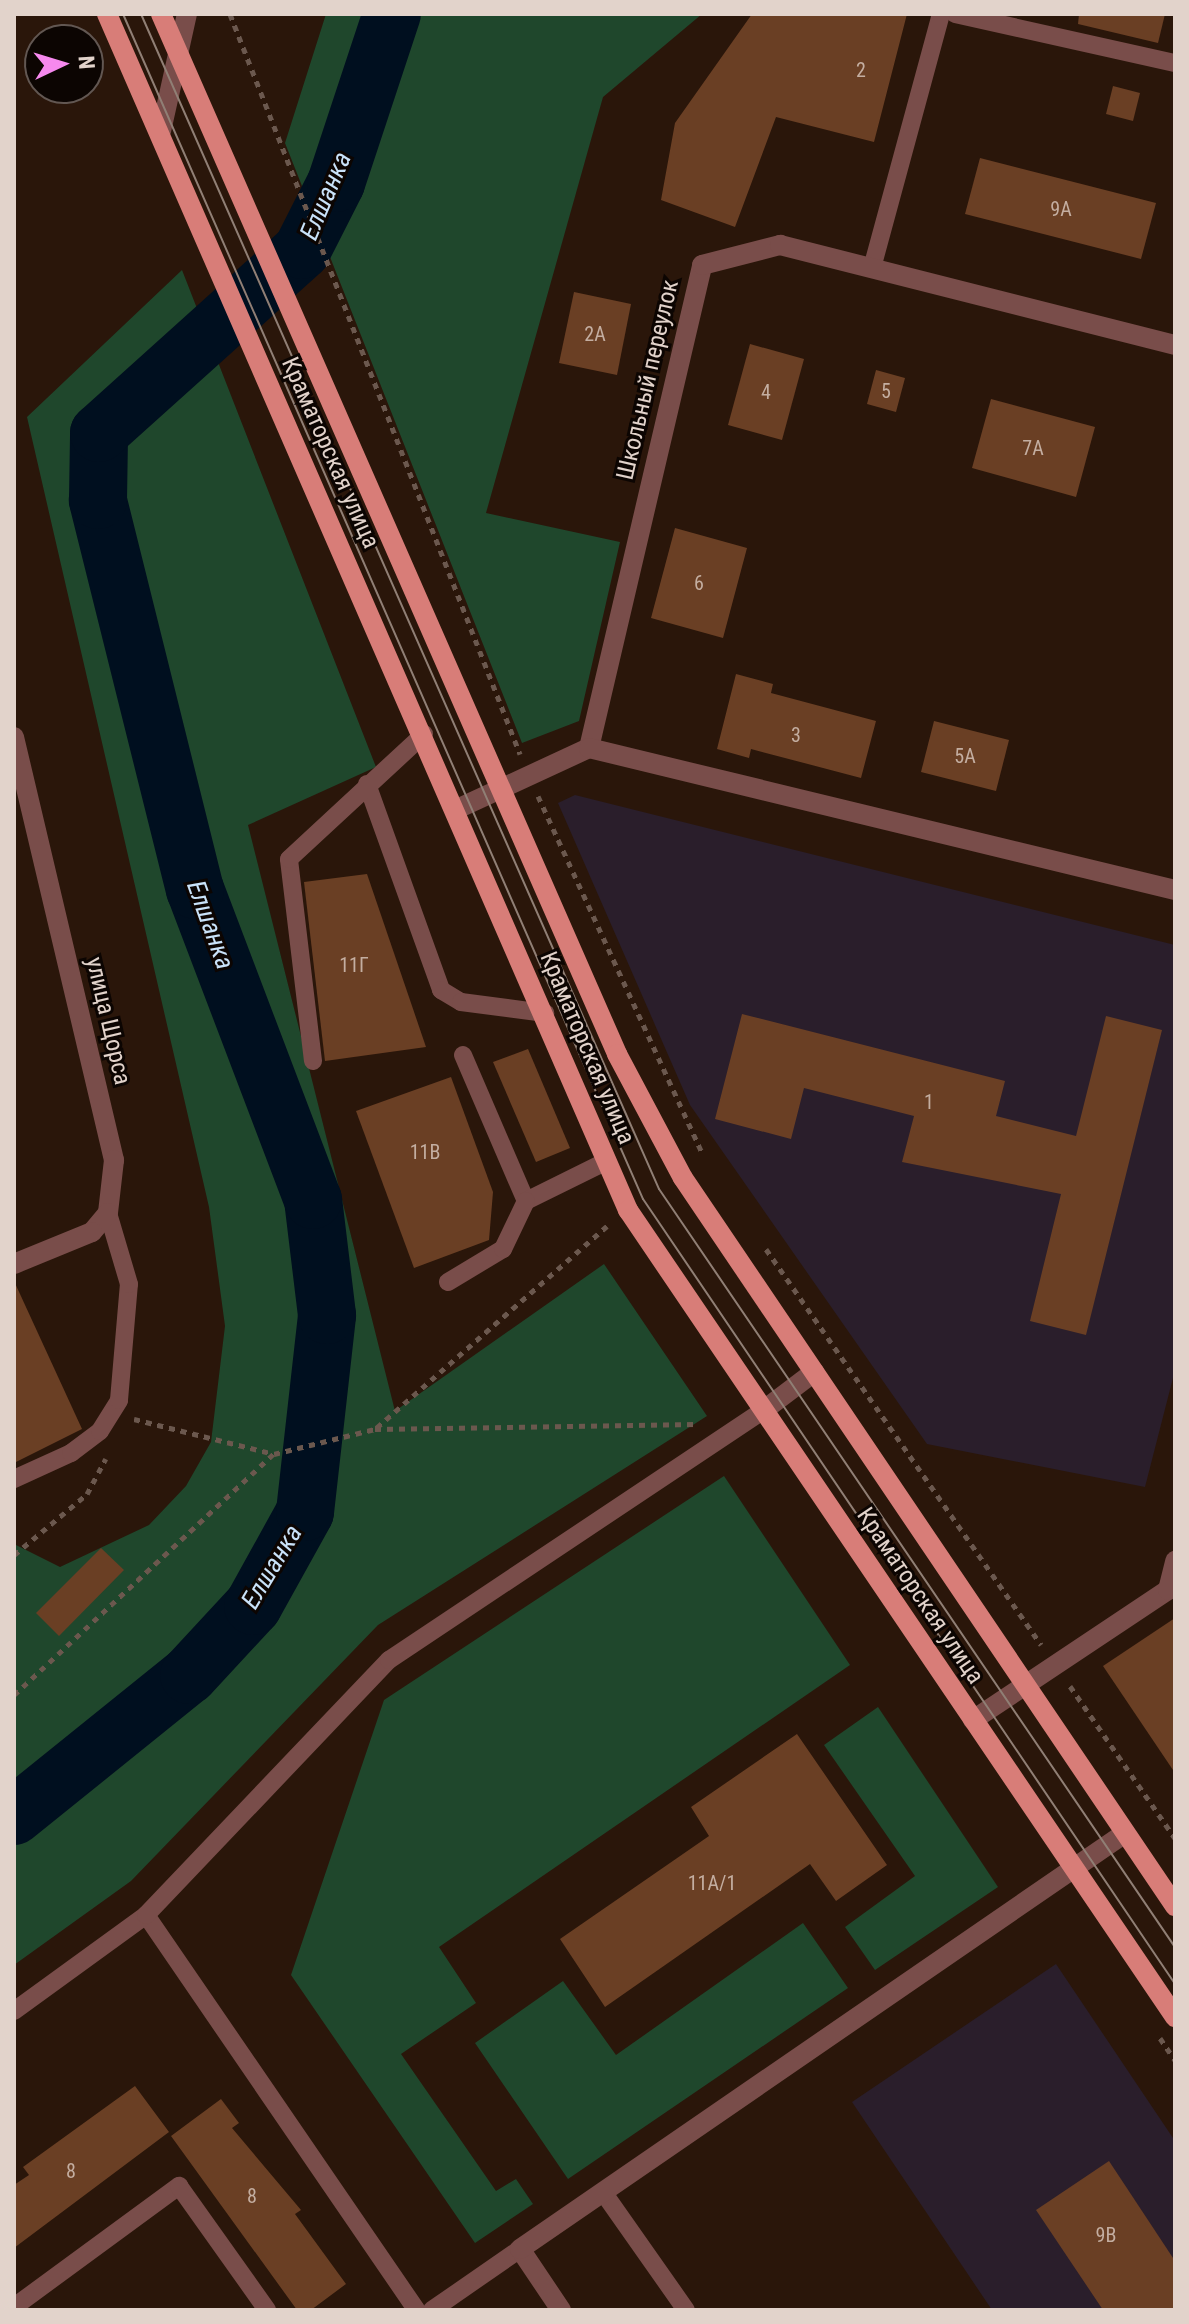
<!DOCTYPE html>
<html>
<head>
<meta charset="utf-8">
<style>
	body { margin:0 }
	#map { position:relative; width:1189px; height:2324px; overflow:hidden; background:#2a160a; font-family:"Roboto Condensed",sans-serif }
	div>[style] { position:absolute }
	.education>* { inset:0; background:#2a1e2b }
	.green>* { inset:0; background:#1f472c }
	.river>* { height:58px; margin:-29px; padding:0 29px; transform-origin:29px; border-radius:29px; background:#000f1f }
	.building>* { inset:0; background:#6a3f24 }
	.path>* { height:5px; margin-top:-2.5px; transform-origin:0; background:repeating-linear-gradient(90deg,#6b584e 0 6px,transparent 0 12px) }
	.service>* { height:18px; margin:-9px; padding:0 9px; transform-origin:9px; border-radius:9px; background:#794d4a }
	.minor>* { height:20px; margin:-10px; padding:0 10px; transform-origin:10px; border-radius:10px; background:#794d4a }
	.tertiary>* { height:20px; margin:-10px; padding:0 10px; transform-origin:10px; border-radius:10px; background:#794d4a }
	.primary>* { height:20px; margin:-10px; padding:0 10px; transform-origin:10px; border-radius:10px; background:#d87d78 }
	.tram>* { height:2px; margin:-1px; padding:0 1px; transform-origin:1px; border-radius:1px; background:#907f75 }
	span { translate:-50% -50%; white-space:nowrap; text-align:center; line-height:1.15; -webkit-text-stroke:6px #0c0502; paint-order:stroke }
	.number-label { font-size:20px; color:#c4aea1 }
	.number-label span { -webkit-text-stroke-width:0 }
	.street-label { font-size:24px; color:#e2d3cb }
	.water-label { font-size:26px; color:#c9e2f9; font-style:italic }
	.frame { position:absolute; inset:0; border:16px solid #e2d3cb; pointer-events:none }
	.north { position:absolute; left:24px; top:24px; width:80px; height:80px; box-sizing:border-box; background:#0c0502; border:2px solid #625752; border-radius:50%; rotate:86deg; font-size:22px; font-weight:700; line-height:32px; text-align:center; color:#e2d3cb }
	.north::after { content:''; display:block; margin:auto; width:28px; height:36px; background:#f689ee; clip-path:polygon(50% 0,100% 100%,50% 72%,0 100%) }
</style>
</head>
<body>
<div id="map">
	<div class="education">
		<div style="clip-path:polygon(575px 795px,1175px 945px,1175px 1370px,1145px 1487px,927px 1444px,690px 1105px,558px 803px)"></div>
		<div style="clip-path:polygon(1056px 1964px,1175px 2141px,1175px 2310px,992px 2310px,852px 2102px)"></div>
	</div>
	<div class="green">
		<div style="clip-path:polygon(326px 14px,702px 14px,603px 97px,486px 513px,620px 542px,579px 721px,522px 743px,285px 143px)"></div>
		<div style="clip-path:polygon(182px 270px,376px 767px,248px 825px,395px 1411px,604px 1264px,707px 1416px,378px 1625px,131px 1881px,14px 1965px,14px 1544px,60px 1567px,149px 1525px,186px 1486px,211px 1442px,225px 1326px,209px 1207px,27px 417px)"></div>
		<div style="clip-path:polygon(724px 1476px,850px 1665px,439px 1947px,476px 2003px,401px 2054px,496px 2191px,516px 2179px,533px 2204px,475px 2243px,291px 1975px,384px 1700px)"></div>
		<div style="clip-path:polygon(878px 1707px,998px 1887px,875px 1970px,845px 1927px,915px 1876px,824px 1745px)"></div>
		<div style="clip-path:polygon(803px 1923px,848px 1988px,568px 2179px,475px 2043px,563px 1981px,616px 2055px)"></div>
	</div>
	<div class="river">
		<div style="left:14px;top:1816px;width:225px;rotate:-38.9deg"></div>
		<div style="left:189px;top:1675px;width:94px;rotate:-47.2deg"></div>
		<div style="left:253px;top:1606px;width:107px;rotate:-61deg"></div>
		<div style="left:305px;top:1512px;width:198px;rotate:-83.6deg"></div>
		<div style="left:327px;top:1315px;width:116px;rotate:-96.9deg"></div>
		<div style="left:313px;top:1200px;width:332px;rotate:-110.8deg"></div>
		<div style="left:195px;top:890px;width:402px;rotate:-104deg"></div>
		<div style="left:98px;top:500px;width:67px;rotate:-89.1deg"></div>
		<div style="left:99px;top:433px;width:273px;rotate:-42deg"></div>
		<div style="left:302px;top:250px;width:75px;rotate:-63.1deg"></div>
		<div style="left:336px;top:183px;width:178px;rotate:-71.7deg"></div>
	</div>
	<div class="building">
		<div style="clip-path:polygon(752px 14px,907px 14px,874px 142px,776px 117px,735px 227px,661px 200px,675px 123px)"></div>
		<div style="clip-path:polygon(1079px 14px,1165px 14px,1158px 43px,1078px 24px)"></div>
		<div style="clip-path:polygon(1113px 86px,1140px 93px,1133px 121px,1106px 114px)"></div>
		<div style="clip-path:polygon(980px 158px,1156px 203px,1141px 259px,965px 214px)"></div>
		<div style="clip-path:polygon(574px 292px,631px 304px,617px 375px,559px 363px)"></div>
		<div style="clip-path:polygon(750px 344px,804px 359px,782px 440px,728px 425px)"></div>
		<div style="clip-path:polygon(876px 370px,905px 378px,896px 412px,867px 404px)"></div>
		<div style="clip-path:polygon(991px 399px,1095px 427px,1076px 497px,972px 468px)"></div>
		<div style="clip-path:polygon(675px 528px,747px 548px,723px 638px,651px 618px)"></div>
		<div style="clip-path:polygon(736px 674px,773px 684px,771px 693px,876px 721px,861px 778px,751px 749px,749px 758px,717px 749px)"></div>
		<div style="clip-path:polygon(934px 721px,1009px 740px,996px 791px,921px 772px)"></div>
		<div style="clip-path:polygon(367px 874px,426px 1047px,325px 1061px,304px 882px)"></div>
		<div style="clip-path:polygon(742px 1014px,1005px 1081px,996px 1116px,1076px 1136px,1106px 1016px,1162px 1030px,1086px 1335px,1030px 1321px,1061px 1194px,902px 1162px,914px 1116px,804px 1088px,791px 1139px,715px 1119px)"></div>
		<div style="clip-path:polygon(528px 1049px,570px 1148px,536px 1162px,493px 1062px)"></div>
		<div style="clip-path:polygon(451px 1077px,493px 1192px,489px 1240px,414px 1268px,356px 1111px)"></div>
		<div style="clip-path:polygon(14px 1281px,82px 1429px,14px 1463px)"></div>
		<div style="clip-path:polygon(101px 1548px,124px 1570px,59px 1636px,36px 1613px)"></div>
		<div style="clip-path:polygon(1175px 1618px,1175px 1773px,1103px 1666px)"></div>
		<div style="clip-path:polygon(797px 1734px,887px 1865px,836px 1901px,810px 1864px,605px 2007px,560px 1939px,709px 1836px,691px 1807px)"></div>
		<div style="clip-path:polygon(135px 2086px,169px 2132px,14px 2248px,14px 2185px,29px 2175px,23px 2167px)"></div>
		<div style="clip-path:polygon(221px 2099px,239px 2123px,232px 2128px,301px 2210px,295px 2214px,346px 2284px,311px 2310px,297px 2310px,171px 2136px)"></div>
		<div style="clip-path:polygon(1109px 2161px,1175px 2261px,1175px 2310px,1103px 2310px,1036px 2210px)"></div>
	</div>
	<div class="path">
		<div style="left:230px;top:14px;width:795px;rotate:68.6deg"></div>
		<div style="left:538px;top:796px;width:391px;rotate:65.3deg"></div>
		<div style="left:607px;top:1226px;width:308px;rotate:138.8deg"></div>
		<div style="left:375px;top:1429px;width:321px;rotate:-0.9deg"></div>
		<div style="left:766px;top:1249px;width:482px;rotate:55.2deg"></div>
		<div style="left:134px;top:1419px;width:144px;rotate:14deg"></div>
		<div style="left:274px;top:1454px;width:104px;rotate:-13.9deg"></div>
		<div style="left:14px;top:1555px;width:95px;rotate:-39.9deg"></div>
		<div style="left:87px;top:1494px;width:40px;rotate:-62deg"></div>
		<div style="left:1070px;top:1686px;width:185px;rotate:55.4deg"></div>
		<div style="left:14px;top:1695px;width:354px;rotate:-42.9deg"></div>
		<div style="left:1160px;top:2038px;width:27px;rotate:56deg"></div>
	</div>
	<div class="service">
		<div style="left:955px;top:14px;width:225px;rotate:12.6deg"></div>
		<div style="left:872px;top:268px;width:263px;rotate:-74.8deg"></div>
		<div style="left:367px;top:784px;width:219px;rotate:70.2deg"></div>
		<div style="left:441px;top:990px;width:23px;rotate:31deg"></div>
		<div style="left:461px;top:1002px;width:85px;rotate:7.5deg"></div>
		<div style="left:463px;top:1055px;width:159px;rotate:66.7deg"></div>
		<div style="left:526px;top:1201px;width:90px;rotate:-26.3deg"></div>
		<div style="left:313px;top:1061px;width:203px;rotate:-96.8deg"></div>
		<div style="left:289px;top:859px;width:184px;rotate:-42.8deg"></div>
		<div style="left:448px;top:1282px;width:64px;rotate:-31deg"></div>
		<div style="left:503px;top:1249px;width:53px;rotate:-64.4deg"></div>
		<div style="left:14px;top:1479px;width:63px;rotate:-24.5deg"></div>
		<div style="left:71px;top:1453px;width:36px;rotate:-37deg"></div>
		<div style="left:100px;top:1431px;width:36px;rotate:-58deg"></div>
		<div style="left:119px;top:1400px;width:116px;rotate:-85.1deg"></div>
		<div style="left:129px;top:1284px;width:74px;rotate:-106.5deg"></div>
		<div style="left:146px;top:1915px;width:478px;rotate:55.6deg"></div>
		<div style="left:14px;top:2011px;width:163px;rotate:-36deg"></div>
		<div style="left:146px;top:1915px;width:352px;rotate:-46.4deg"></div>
		<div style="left:389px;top:1660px;width:451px;rotate:-33.7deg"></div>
		<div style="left:603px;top:2192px;width:144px;rotate:54.9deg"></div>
		<div style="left:14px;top:2307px;width:205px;rotate:-36.3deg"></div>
		<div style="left:179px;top:2186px;width:152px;rotate:54.6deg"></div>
		<div style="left:432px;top:2310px;width:107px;rotate:-34.7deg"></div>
	</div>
	<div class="minor">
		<div style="left:589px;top:748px;width:496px;rotate:-76.8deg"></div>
		<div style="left:702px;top:265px;width:81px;rotate:-14.4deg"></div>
		<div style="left:780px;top:245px;width:407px;rotate:14.2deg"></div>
		<div style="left:457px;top:809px;width:145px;rotate:-24.8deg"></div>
		<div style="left:589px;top:748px;width:603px;rotate:13.62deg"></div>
		<div style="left:764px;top:1410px;width:63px;rotate:-37.2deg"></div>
		<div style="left:973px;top:1720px;width:234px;rotate:-33.7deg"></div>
		<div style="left:1168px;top:1590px;width:30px;rotate:-76deg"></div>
		<div style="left:561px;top:2310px;width:73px;rotate:-123.9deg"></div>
		<div style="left:520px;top:2249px;width:734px;rotate:-34.51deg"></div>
	</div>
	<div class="tertiary">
		<div style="left:161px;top:131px;width:120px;rotate:-77.5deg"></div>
		<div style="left:14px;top:737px;width:435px;rotate:76.7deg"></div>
		<div style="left:114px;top:1160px;width:53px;rotate:96.5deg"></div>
		<div style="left:108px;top:1213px;width:25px;rotate:130deg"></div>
		<div style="left:92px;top:1232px;width:84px;rotate:157.7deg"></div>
	</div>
	<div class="primary">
		<div style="left:107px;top:14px;width:1305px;rotate:66.46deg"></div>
		<div style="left:628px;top:1210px;width:975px;rotate:55.87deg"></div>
		<div style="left:161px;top:14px;width:1136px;rotate:66.32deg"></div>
		<div style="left:617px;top:1054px;width:140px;rotate:62deg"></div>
		<div style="left:683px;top:1178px;width:879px;rotate:55.95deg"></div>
	</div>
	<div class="tram">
		<div style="left:123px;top:14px;width:1294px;rotate:66.31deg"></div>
		<div style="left:643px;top:1199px;width:948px;rotate:55.87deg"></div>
		<div style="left:141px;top:14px;width:1284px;rotate:66.21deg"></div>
		<div style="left:659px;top:1189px;width:917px;rotate:55.76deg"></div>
	</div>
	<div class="number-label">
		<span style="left:861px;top:70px">2</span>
		<span style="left:1061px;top:209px">9А</span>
		<span style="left:595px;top:334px">2А</span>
		<span style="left:886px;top:391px">5</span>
		<span style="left:766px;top:392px">4</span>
		<span style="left:1033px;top:448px">7А</span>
		<span style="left:699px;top:583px">6</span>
		<span style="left:796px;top:735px">3</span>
		<span style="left:965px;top:756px">5А</span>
		<span style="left:354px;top:965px">11Г</span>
		<span style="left:929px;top:1102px">1</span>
		<span style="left:425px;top:1152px">11В</span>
		<span style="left:712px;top:1883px">11А/1</span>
		<span style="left:71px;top:2171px">8</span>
		<span style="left:252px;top:2196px">8</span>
		<span style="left:1106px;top:2235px">9В</span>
	</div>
	<div class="street-label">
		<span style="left:648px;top:380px;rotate:-77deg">Школьный переулок</span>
		<span style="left:330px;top:453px;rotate:66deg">Краматорская улица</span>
		<span style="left:108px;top:1021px;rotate:77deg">улица Щорса</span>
		<span style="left:587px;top:1048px;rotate:67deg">Краматорская улица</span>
		<span style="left:920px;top:1596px;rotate:56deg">Краматорская улица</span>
	</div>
	<div class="water-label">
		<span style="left:326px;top:196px;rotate:-67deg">Елшанка</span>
		<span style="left:210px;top:925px;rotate:70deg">Елшанка</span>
		<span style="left:272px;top:1567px;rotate:-59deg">Елшанка</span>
	</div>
	<div class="frame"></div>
	<div class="north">N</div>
</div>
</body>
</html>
